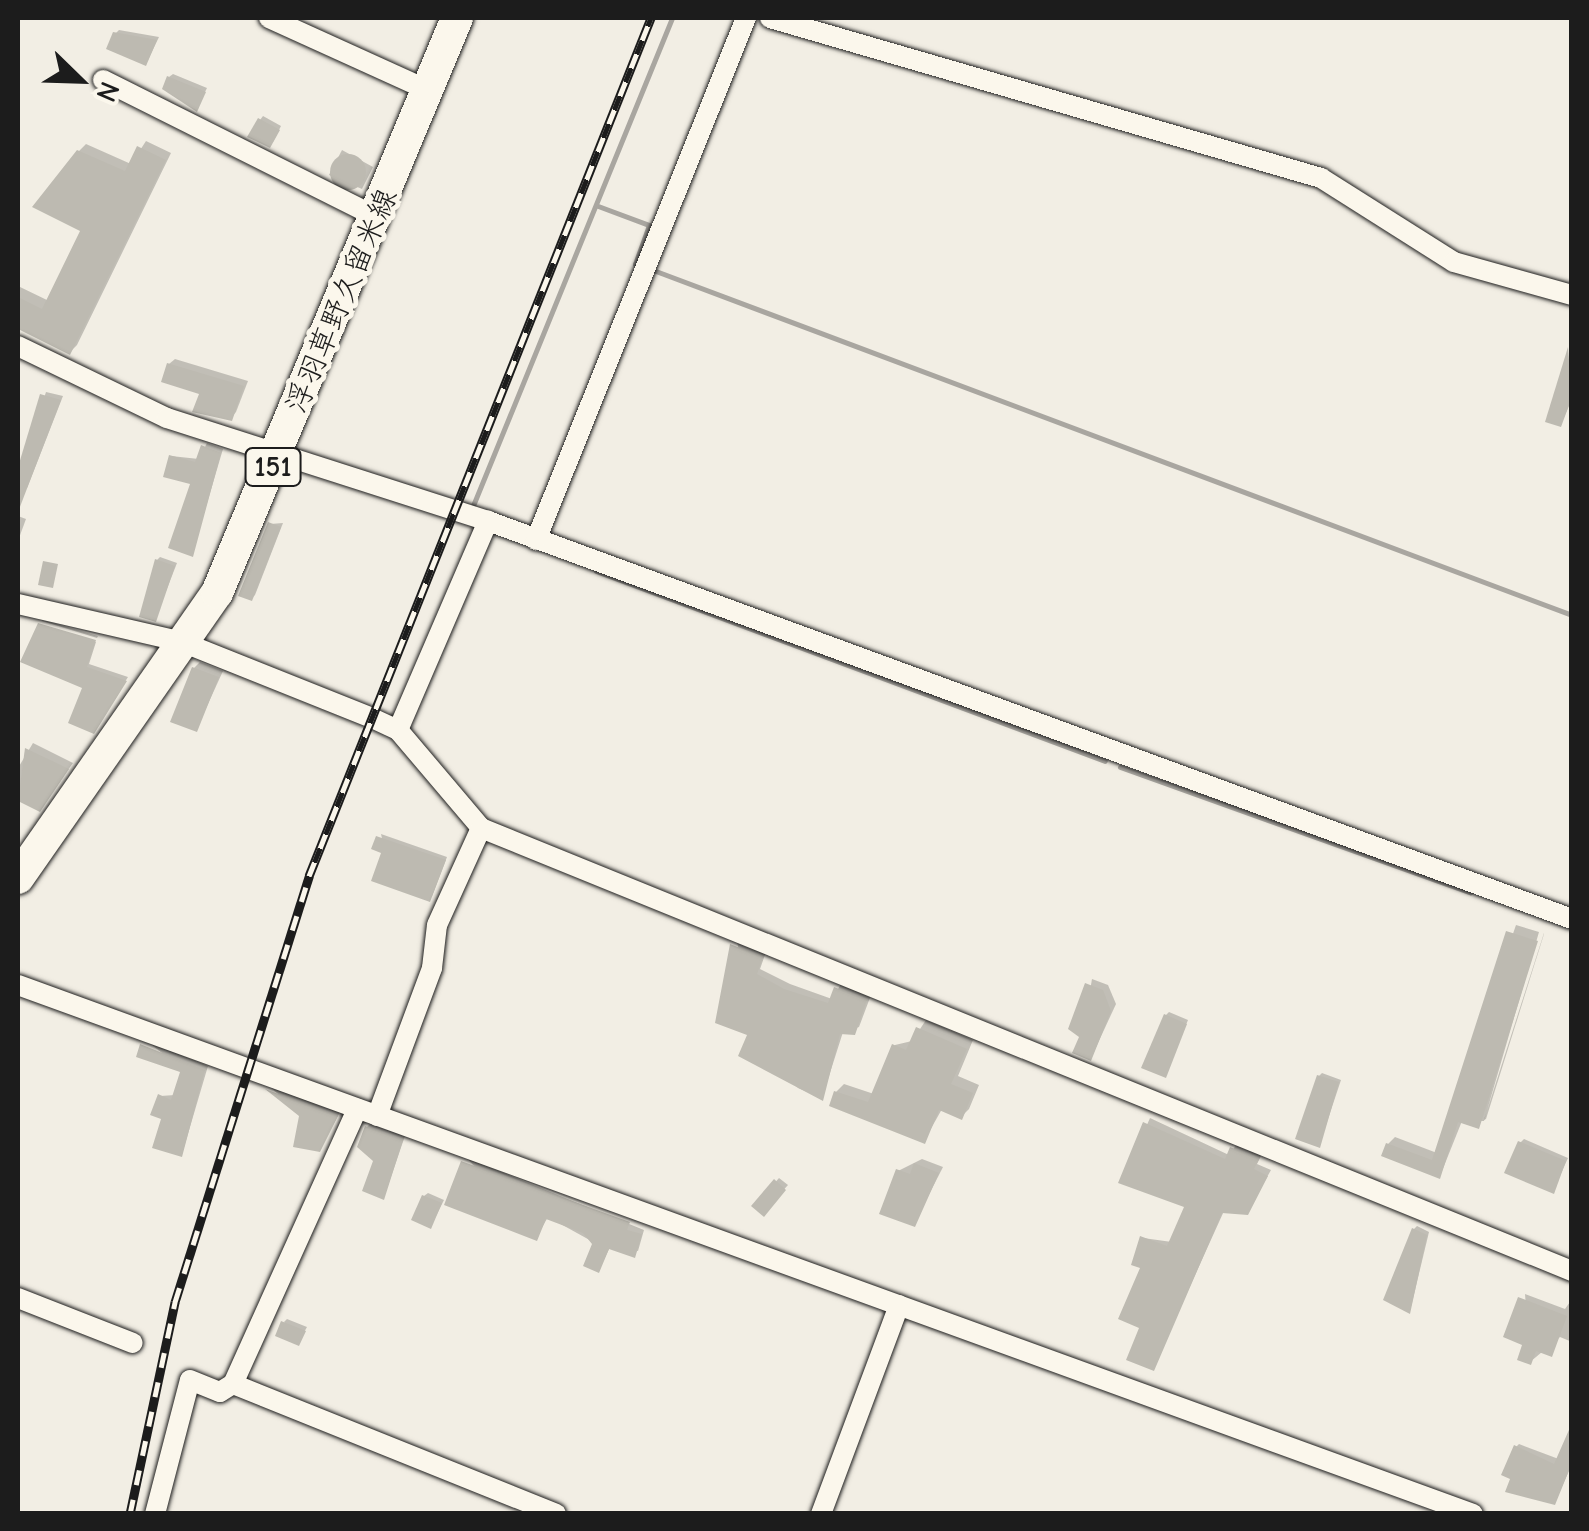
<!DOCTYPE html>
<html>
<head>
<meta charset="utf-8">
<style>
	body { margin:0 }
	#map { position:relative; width:1589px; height:1531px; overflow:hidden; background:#f2eee4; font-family:"Comic Neue","Klee One",sans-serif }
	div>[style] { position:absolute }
	.shadow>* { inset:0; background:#0003 }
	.stream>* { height:5px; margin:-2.5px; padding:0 2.5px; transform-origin:2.5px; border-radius:2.5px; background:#a9a6a0 }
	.building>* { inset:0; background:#bdbab1 }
	.round { border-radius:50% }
	.roads { filter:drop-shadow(0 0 2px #1c1c1c) drop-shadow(0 0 2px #1c1c1c) }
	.street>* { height:20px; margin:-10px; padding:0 10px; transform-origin:10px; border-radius:10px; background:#fbf7ec }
	.primary>* { height:32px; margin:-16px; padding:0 16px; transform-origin:16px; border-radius:16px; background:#fbf7ec }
	.rail>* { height:9px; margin-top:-4.5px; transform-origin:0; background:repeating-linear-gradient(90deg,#fbf7ec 0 15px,#1c1c1c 0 30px); box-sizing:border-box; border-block:2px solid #1c1c1c }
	span { translate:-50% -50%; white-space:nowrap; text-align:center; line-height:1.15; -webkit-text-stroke:10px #fbf7ec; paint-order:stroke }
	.shield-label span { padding:2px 8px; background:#fbf7ec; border:2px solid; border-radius:8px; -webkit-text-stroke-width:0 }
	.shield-label { font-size:28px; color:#1c1c1c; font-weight:700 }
	.street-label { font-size:30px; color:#1c1c1c }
	.frame { position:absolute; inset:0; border:20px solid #1c1c1c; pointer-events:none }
	.north { position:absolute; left:30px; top:30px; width:100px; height:100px; -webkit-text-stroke:8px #fbf7ec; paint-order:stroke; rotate:113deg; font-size:28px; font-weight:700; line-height:40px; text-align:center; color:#1c1c1c }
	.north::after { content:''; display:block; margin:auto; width:35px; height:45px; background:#1c1c1c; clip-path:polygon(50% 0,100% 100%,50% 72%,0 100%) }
</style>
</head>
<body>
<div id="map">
	<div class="shadow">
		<div style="clip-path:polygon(119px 30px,159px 37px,148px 60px,116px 33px)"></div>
		<div style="clip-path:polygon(173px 74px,207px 88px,197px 108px,169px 77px)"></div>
		<div style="clip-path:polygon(263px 116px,281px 126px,273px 142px,260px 120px)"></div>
		<div style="clip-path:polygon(146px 141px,171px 153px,77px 345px,70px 352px,18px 326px,18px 286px,49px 301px,84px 230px,79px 151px,86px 144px,131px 164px)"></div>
		<div style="clip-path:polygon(342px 150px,373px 167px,362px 189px,329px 175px)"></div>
		<div style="clip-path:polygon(1572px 354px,1572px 399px,1561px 424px,1548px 420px)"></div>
		<div style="clip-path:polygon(175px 359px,248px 381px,236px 412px,231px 418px,169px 364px)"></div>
		<div style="clip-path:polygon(46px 392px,63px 396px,27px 488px,18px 477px)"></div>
		<div style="clip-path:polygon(207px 443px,223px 449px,192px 554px,194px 482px,171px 456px,199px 459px)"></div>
		<div style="clip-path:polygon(18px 516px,26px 519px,19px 538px,18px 538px)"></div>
		<div style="clip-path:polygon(283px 523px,255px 595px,252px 598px,270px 524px)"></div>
		<div style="clip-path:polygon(160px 557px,177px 563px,155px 619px,157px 560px)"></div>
		<div style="clip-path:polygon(42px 621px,43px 620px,98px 636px,97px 638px)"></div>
		<div style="clip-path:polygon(39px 626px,96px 642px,89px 664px,128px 677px,97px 727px,85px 687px)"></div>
		<div style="clip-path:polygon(200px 662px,223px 671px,196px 730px,194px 668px)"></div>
		<div style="clip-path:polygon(33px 743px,73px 763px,39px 809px,18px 798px,18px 768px)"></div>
		<div style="clip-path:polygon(381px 834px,447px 857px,432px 896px,385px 852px)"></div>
		<div style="clip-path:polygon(1516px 925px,1539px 932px,1484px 1121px,1462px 1121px,1440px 1176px,1388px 1144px,1395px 1137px,1437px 1153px)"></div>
		<div style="clip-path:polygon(1544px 934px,1486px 1119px,1484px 1120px,1544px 933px)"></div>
		<div style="clip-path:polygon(737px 940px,766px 952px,760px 969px,790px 984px,832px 999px,841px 984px,871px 995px,859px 1027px,843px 1032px,822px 1098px,798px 1088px,751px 1033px)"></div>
		<div style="clip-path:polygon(1092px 979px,1108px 985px,1116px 1004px,1091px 1058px,1082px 1036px)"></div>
		<div style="clip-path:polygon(1169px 1012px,1188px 1020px,1166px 1075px,1166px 1015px)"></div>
		<div style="clip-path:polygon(926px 1020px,973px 1040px,958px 1076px,979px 1085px,969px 1109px,961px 1117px,942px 1109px,924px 1141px,836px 1092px,844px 1084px,874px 1094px,895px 1045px,912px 1041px)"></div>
		<div style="clip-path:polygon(147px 1041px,208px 1066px,182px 1154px,160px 1096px,175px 1095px,183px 1070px)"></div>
		<div style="clip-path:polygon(1322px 1073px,1341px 1080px,1319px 1146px,1319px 1076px)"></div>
		<div style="clip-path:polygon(270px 1087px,340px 1112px,319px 1150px,302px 1115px)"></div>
		<div style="clip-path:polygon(1150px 1118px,1229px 1155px,1237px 1144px,1262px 1154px,1257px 1164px,1271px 1170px,1247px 1213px,1224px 1211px,1153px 1368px,1142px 1326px,1143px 1238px,1172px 1242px,1187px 1206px,1122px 1181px)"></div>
		<div style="clip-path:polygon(370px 1124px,405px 1136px,384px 1197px,367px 1127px)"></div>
		<div style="clip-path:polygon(1524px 1139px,1568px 1158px,1553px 1191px,1520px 1143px)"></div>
		<div style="clip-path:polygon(467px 1158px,644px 1230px,638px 1251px,610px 1247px,599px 1270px,595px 1243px,548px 1217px,536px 1238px)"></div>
		<div style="clip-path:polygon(922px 1159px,943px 1167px,914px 1224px,898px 1171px)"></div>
		<div style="clip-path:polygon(779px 1178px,788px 1185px,763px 1213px,755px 1206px)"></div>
		<div style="clip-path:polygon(428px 1193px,444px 1200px,431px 1226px,424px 1196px)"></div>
		<div style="clip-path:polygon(1417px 1226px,1429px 1232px,1410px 1311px,1414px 1229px)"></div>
		<div style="clip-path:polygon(1525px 1294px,1565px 1309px,1572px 1299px,1572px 1342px,1560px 1337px,1530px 1362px)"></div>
		<div style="clip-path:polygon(287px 1319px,307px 1327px,298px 1343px,284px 1322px)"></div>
		<div style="clip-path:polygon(1519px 1444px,1572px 1464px,1555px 1502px,1516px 1447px)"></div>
	</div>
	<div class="stream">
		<div style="left:598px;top:206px;width:54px;rotate:20.4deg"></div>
		<div style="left:649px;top:225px;width:41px;rotate:109.7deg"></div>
		<div style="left:635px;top:264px;width:7px;rotate:16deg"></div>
		<div style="left:653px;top:270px;width:982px;rotate:20.58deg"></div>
		<div style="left:472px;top:508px;width:529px;rotate:-67.8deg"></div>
		<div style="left:596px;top:571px;width:543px;rotate:20.47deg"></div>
		<div style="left:1120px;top:767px;width:372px;rotate:19.7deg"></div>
	</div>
	<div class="building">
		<div style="clip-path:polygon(113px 32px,157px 40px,146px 66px,106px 49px)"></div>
		<div style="clip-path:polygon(167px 76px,206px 92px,197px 112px,162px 89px)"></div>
		<div style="clip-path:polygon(258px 118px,280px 130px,270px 148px,247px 137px)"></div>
		<div style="clip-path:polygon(137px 146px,166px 160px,70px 355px,18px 329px,18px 297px,42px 309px,80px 231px,32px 207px,77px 150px,125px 171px)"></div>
		<div class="round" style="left:330px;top:154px;width:36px;height:36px"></div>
		<div style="clip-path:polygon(1568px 347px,1572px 397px,1561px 427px,1545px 422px)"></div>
		<div style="clip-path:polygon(167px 363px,244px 386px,232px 421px,192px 412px,199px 394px,161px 382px)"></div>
		<div style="clip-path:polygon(40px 394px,61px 400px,18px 512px,18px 467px)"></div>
		<div style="clip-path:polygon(201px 445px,221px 453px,193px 557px,168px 548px,190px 484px,163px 477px,169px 455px,195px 462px)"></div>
		<div style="clip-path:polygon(268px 522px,281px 527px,252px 601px,238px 596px)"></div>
		<div style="clip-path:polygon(155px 559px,175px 566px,156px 622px,139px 617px)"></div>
		<div style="clip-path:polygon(43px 561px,58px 564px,53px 588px,38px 585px)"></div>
		<div style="clip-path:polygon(38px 623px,96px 640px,87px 667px,127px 681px,94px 734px,68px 723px,82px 688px,20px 662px)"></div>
		<div style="clip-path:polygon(192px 667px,219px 677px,197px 732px,170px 722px)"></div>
		<div style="clip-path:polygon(25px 748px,69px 769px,40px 812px,18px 801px)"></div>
		<div style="clip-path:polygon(376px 836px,446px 860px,430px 902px,371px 881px,381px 853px,371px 849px)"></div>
		<div style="clip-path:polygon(1506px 931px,1538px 941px,1479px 1129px,1458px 1122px,1440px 1179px,1381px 1156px,1386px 1143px,1432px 1160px)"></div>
		<div style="clip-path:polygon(730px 944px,763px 957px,757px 974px,784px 989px,828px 1003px,834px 987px,867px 1000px,855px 1035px,840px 1034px,823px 1101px,738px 1056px,747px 1035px,715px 1023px)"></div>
		<div style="clip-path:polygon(1085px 983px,1103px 990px,1111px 1011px,1091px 1061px,1072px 1053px,1079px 1037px,1068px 1029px)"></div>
		<div style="clip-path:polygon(1164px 1014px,1187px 1024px,1166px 1078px,1141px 1068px)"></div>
		<div style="clip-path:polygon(916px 1027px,967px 1049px,951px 1084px,973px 1093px,962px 1120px,939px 1110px,925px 1144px,829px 1106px,834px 1091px,868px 1102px,892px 1044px,906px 1050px)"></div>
		<div style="clip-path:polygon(140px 1044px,205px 1070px,182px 1157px,152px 1148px,161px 1119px,150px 1115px,158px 1094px,171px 1100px,180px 1072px,136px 1057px)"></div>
		<div style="clip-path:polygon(1317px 1075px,1339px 1082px,1320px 1148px,1295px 1139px)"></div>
		<div style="clip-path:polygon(265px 1089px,338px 1116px,320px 1152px,293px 1147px,299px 1116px)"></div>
		<div style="clip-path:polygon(1143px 1122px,1225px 1159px,1230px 1147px,1259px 1159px,1254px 1169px,1268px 1176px,1248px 1215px,1222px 1213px,1154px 1371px,1126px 1360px,1139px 1328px,1118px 1319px,1140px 1268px,1131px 1265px,1140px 1236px,1167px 1246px,1184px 1207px,1118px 1183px)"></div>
		<div style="clip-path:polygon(365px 1126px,403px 1140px,384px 1200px,362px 1191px,373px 1161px,357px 1147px)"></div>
		<div style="clip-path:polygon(1518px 1141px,1566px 1161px,1554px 1194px,1504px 1173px)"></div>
		<div style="clip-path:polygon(461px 1161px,630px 1222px,627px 1230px,642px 1234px,635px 1258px,609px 1249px,599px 1273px,583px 1266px,592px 1244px,583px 1233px,546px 1219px,537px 1241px,444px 1205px)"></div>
		<div style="clip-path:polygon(914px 1163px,939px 1173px,915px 1227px,879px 1214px,896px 1169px,910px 1174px)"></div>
		<div style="clip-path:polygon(774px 1179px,786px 1190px,764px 1217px,751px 1206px)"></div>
		<div style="clip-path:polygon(422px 1195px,442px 1203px,431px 1229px,411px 1220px)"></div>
		<div style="clip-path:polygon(1412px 1228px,1427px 1235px,1410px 1314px,1383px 1300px)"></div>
		<div style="clip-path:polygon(1518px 1297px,1567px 1316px,1552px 1357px,1536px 1351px,1531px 1365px,1517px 1360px,1522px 1345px,1503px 1337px)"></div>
		<div style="clip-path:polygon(281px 1321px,306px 1331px,299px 1346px,275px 1336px)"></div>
		<div style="clip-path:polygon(1572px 1423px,1572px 1463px,1555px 1505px,1505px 1492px,1510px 1479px,1501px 1475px,1514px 1445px,1554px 1464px)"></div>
	</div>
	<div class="roads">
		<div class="street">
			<div style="left:269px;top:18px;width:179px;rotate:24.4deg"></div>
			<div style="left:770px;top:18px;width:574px;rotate:16.19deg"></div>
			<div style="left:1321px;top:178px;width:157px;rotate:32.3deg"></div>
			<div style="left:1454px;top:262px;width:123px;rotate:15.6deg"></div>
			<div style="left:103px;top:80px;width:306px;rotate:26.6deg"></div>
			<div style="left:18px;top:346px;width:165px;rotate:25.8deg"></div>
			<div style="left:167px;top:418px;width:337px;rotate:17.8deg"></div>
			<div style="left:488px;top:521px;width:1155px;rotate:20.16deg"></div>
			<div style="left:536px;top:540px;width:563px;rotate:-68.09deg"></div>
			<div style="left:18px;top:604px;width:168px;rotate:13deg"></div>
			<div style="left:182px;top:642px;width:205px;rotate:21.8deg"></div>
			<div style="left:372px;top:718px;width:29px;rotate:25deg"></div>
			<div style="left:398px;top:730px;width:128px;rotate:49.7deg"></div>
			<div style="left:481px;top:828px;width:1178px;rotate:22.1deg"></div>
			<div style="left:398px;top:730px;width:228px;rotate:-66.7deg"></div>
			<div style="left:18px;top:985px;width:1548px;rotate:19.98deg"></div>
			<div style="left:377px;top:1116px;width:158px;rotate:-69.6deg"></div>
			<div style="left:432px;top:968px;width:43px;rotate:-83.4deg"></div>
			<div style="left:437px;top:925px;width:107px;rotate:-65.6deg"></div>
			<div style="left:18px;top:1298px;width:123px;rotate:21.4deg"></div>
			<div style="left:233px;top:1384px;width:348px;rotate:21.9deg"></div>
			<div style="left:155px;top:1514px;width:138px;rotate:-75.4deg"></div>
			<div style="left:190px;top:1380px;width:32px;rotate:22deg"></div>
			<div style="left:220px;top:1392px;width:15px;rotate:-32deg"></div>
			<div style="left:233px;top:1384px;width:302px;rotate:-65.7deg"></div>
			<div style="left:821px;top:1514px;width:223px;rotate:-69.5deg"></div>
		</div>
		<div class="primary">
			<div style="left:18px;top:878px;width:348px;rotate:-55.1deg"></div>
			<div style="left:217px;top:593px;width:623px;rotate:-67.34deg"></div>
		</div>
	</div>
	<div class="rail">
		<div style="left:130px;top:1514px;width:217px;rotate:-78deg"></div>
		<div style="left:175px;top:1302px;width:447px;rotate:-72.5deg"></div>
		<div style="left:309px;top:876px;width:924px;rotate:-68.27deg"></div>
	</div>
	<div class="shield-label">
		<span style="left:273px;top:467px">151</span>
	</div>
	<div class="street-label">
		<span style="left:342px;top:301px;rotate:-67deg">浮羽草野久留米線</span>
	</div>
	<div class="frame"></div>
	<div class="north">N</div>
</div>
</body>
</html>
